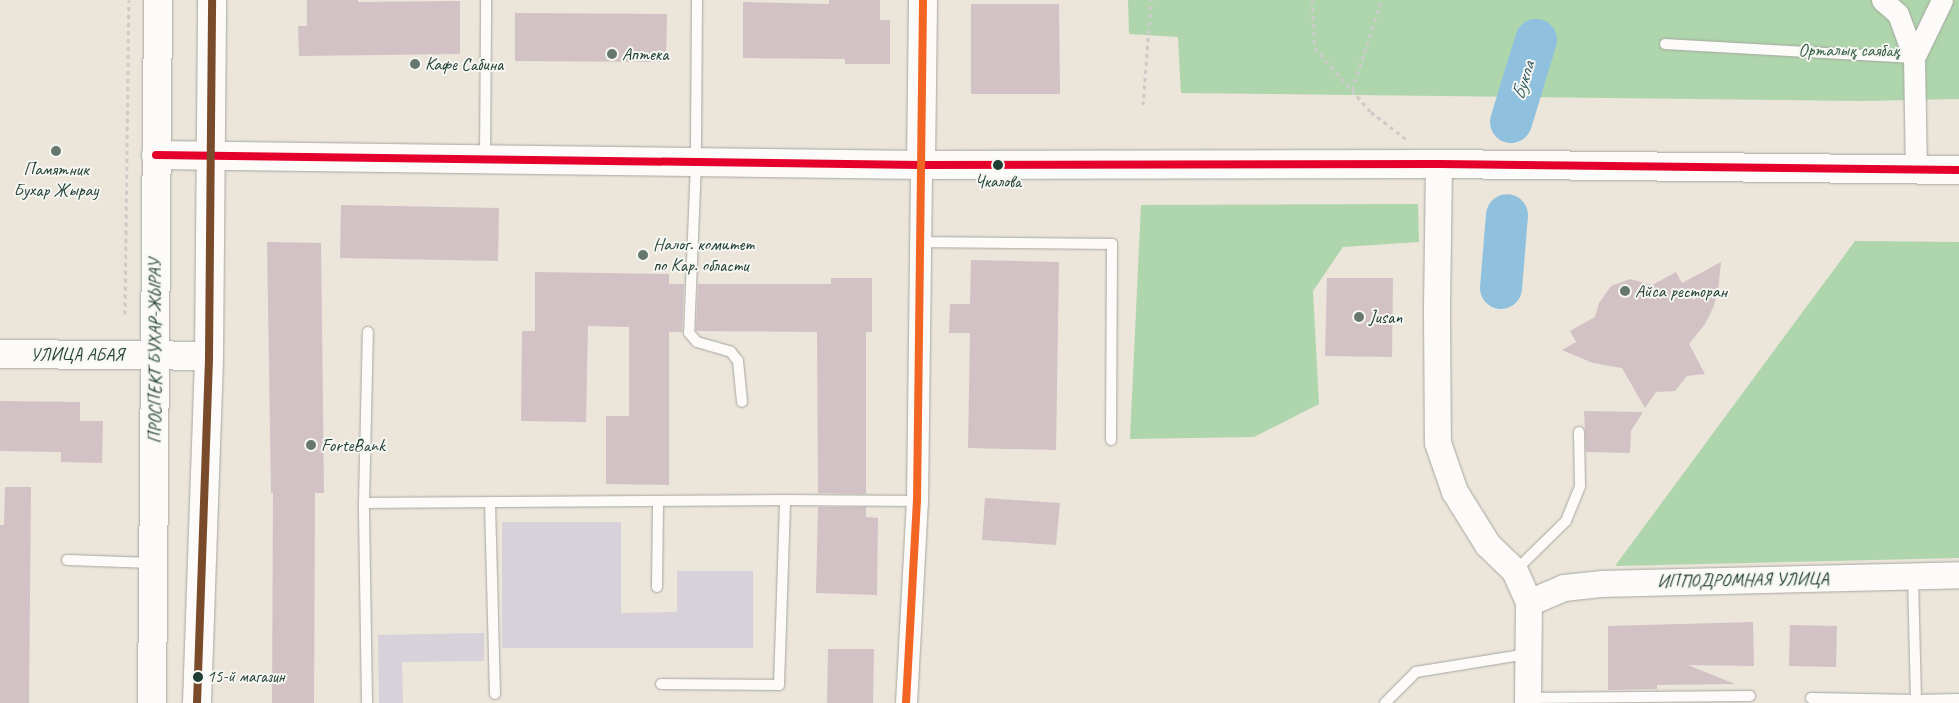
<!DOCTYPE html>
<html>
<head>
<meta charset="utf-8">
<style>
	body { margin:0 }
	#map { position:relative; width:1959px; height:703px; overflow:hidden; background:#ebe5da; font-family:Caveat,sans-serif }
	div>[style] { position:absolute }
	.industrial>* { inset:0; background:#d7d1da }
	.green>* { inset:0; background:#aed5ac }
	.river>* { height:42px; margin:-21px; padding:0 21px; transform-origin:21px; border-radius:21px; background:#8fc1de }
	.building>* { inset:0; background:#d2c2c6 }
	.path>* { height:3px; margin-top:-1.5px; transform-origin:0; background:repeating-linear-gradient(90deg,#cbccc8 0 4px,transparent 0 8px) }
	.roads { filter:drop-shadow(0 0 1px #a6a69f) drop-shadow(0 0 1px #a6a69f) }
	.service>* { height:10px; margin:-5px; padding:0 5px; transform-origin:5px; border-radius:5px; background:#fcfbf9 }
	.minor>* { height:21px; margin:-10.5px; padding:0 10.5px; transform-origin:10.5px; border-radius:10.5px; background:#fcfbf9 }
	.tertiary>* { height:26px; margin:-13px; padding:0 13px; transform-origin:13px; border-radius:13px; background:#fcfbf9 }
	.secondary>* { height:28px; margin:-14px; padding:0 14px; transform-origin:14px; border-radius:14px; background:#fcfbf9 }
	.primary>* { height:28px; margin:-14px; padding:0 14px; transform-origin:14px; border-radius:14px; background:#fcfbf9 }
	.bus-1>* { height:8px; margin:-4px; padding:0 4px; transform-origin:4px; border-radius:4px; background:#e4002b }
	.bus-2>* { height:8px; margin:-4px; padding:0 4px; transform-origin:4px; border-radius:4px; background:#7a4b2a }
	.bus-3>* { height:8px; margin:-4px; padding:0 4px; transform-origin:4px; border-radius:4px; background:#f26522 }
	.dots>* { width:14px; height:14px; translate:-50% -50%; box-sizing:border-box; border:2px solid #f6f6f2; border-radius:50% }
	span { translate:-50% -50%; white-space:nowrap; text-align:center; line-height:1.15; -webkit-text-stroke:4px #f6f6f2; paint-order:stroke }
	.bus-label { font-size:17px; color:#1f3d34 }
	.left { translate:0 -50%; text-align:left }
	.park-label { font-size:18px; color:#366049 }
	.poi-label { font-size:18px; color:#1f3d34 }
	.street-label { font-size:18px; color:#1f3d34 }
	.water-label { font-size:19px; color:#315a5f; font-style:italic }
</style>
</head>
<body>
<div id="map">
	<div class="industrial">
		<div style="clip-path:polygon(502px 522px,621px 522px,621px 613px,677px 612px,677px 571px,753px 571px,753px 648px,502px 648px)"></div>
		<div style="clip-path:polygon(484px 633px,484px 661px,402px 662px,403px 703px,379px 703px,378px 635px)"></div>
	</div>
	<div class="green">
		<div style="clip-path:polygon(1128px 0,1959px 0,1959px 99px,1863px 101px,1181px 93px,1178px 37px,1129px 34px)"></div>
		<div style="clip-path:polygon(1418px 204px,1419px 242px,1343px 247px,1313px 291px,1319px 404px,1254px 437px,1130px 439px,1141px 205px)"></div>
		<div style="clip-path:polygon(1855px 241px,1959px 242px,1959px 558px,1615px 566px)"></div>
	</div>
	<div class="river">
		<div style="left:1511px;top:122px;width:86px;rotate:-73deg"></div>
		<div style="left:1501px;top:288px;width:73px;rotate:-85.3deg"></div>
	</div>
	<div class="building">
		<div style="clip-path:polygon(307px 0,358px 0,358px 2px,460px 1px,460px 54px,299px 56px,298px 26px,307px 26px)"></div>
		<div style="clip-path:polygon(829px 0,880px 0,880px 20px,890px 20px,890px 64px,845px 64px,845px 59px,743px 58px,743px 2px,829px 4px)"></div>
		<div style="clip-path:polygon(971px 4px,1059px 4px,1060px 94px,971px 94px)"></div>
		<div style="clip-path:polygon(515px 13px,667px 14px,666px 62px,515px 61px)"></div>
		<div style="clip-path:polygon(341px 205px,499px 208px,498px 261px,340px 258px)"></div>
		<div style="clip-path:polygon(267px 242px,321px 243px,324px 493px,315px 493px,314px 703px,272px 703px,273px 493px,271px 493px)"></div>
		<div style="clip-path:polygon(971px 260px,1059px 262px,1056px 450px,968px 448px,970px 333px,949px 333px,950px 304px,970px 304px)"></div>
		<div style="clip-path:polygon(1721px 262px,1718px 291px,1713px 308px,1705px 324px,1689px 344px,1705px 374px,1687px 376px,1675px 391px,1656px 392px,1645px 408px,1622px 368px,1593px 363px,1562px 350px,1576px 342px,1570px 331px,1595px 317px,1599px 303px,1611px 286px,1630px 279px,1652px 285px,1676px 272px,1682px 283px)"></div>
		<div style="clip-path:polygon(535px 272px,669px 274px,669px 284px,684px 284px,682px 332px,669px 332px,669px 485px,606px 484px,606px 416px,629px 416px,629px 327px,588px 326px,586px 422px,521px 421px,522px 331px,535px 331px)"></div>
		<div style="clip-path:polygon(831px 278px,872px 278px,872px 332px,866px 332px,866px 494px,818px 493px,817px 332px,696px 331px,698px 284px,831px 284px)"></div>
		<div style="clip-path:polygon(1327px 278px,1393px 278px,1392px 357px,1325px 356px)"></div>
		<div style="clip-path:polygon(0 401px,80px 402px,80px 421px,103px 421px,102px 463px,61px 462px,61px 452px,0 451px)"></div>
		<div style="clip-path:polygon(1584px 411px,1643px 412px,1631px 431px,1630px 453px,1586px 452px)"></div>
		<div style="clip-path:polygon(5px 487px,31px 487px,29px 703px,0 703px,0 525px,4px 525px)"></div>
		<div style="clip-path:polygon(985px 498px,1060px 503px,1056px 545px,982px 540px)"></div>
		<div style="clip-path:polygon(818px 507px,866px 507px,866px 517px,878px 518px,877px 595px,816px 593px)"></div>
		<div style="clip-path:polygon(1753px 622px,1754px 666px,1688px 665px,1735px 684px,1657px 685px,1657px 689px,1608px 690px,1608px 626px)"></div>
		<div style="clip-path:polygon(1790px 625px,1837px 626px,1836px 667px,1789px 666px)"></div>
		<div style="clip-path:polygon(828px 649px,874px 649px,873px 703px,827px 703px)"></div>
	</div>
	<div class="path">
		<div style="left:1312px;top:0;width:48px;rotate:86.4deg"></div>
		<div style="left:1315px;top:48px;width:85px;rotate:48.8deg"></div>
		<div style="left:1371px;top:112px;width:44px;rotate:37.6deg"></div>
		<div style="left:1352px;top:90px;width:95px;rotate:-71.6deg"></div>
		<div style="left:1143px;top:105px;width:105px;rotate:-85.6deg"></div>
		<div style="left:125px;top:314px;width:314px;rotate:-89.3deg"></div>
	</div>
	<div class="roads">
		<div class="service">
			<div style="left:697px;top:0;width:162px;rotate:90.4deg"></div>
			<div style="left:696px;top:162px;width:171px;rotate:92.3deg"></div>
			<div style="left:689px;top:333px;width:12px;rotate:48deg"></div>
			<div style="left:697px;top:342px;width:35px;rotate:16deg"></div>
			<div style="left:731px;top:352px;width:11px;rotate:52deg"></div>
			<div style="left:738px;top:361px;width:41px;rotate:84.4deg"></div>
			<div style="left:1665px;top:44px;width:249px;rotate:3.2deg"></div>
			<div style="left:485px;top:159px;width:159px;rotate:-89.6deg"></div>
			<div style="left:919px;top:242px;width:193px;rotate:0.6deg"></div>
			<div style="left:1112px;top:244px;width:196px;rotate:90.3deg"></div>
			<div style="left:364px;top:503px;width:421px;rotate:-0.4deg"></div>
			<div style="left:490px;top:503px;width:191px;rotate:88.5deg"></div>
			<div style="left:67px;top:560px;width:85px;rotate:2deg"></div>
			<div style="left:1516px;top:570px;width:70px;rotate:-44.4deg"></div>
			<div style="left:1566px;top:521px;width:38px;rotate:-68deg"></div>
			<div style="left:1580px;top:486px;width:54px;rotate:-91.1deg"></div>
			<div style="left:1913px;top:577px;width:123px;rotate:88.6deg"></div>
			<div style="left:1916px;top:700px;width:43px;rotate:-1.3deg"></div>
			<div style="left:657px;top:587px;width:85px;rotate:-89.3deg"></div>
			<div style="left:661px;top:684px;width:118px;rotate:0.5deg"></div>
			<div style="left:779px;top:685px;width:185px;rotate:-88.1deg"></div>
			<div style="left:785px;top:500px;width:132px;rotate:0.4deg"></div>
			<div style="left:1528px;top:698px;width:222px;rotate:-0.5deg"></div>
			<div style="left:1811px;top:698px;width:105px;rotate:1.1deg"></div>
			<div style="left:367px;top:703px;width:200px;rotate:-90.9deg"></div>
			<div style="left:364px;top:503px;width:171px;rotate:-88.7deg"></div>
			<div style="left:1385px;top:703px;width:44px;rotate:-45deg"></div>
			<div style="left:1416px;top:672px;width:112px;rotate:-9.2deg"></div>
		</div>
		<div class="minor">
			<div style="left:1882px;top:0;width:21px;rotate:41deg"></div>
			<div style="left:1898px;top:14px;width:47px;rotate:70deg"></div>
			<div style="left:1914px;top:58px;width:112px;rotate:89deg"></div>
			<div style="left:1914px;top:58px;width:64px;rotate:-64.2deg"></div>
			<div style="left:906px;top:703px;width:202px;rotate:-86.9deg"></div>
			<div style="left:917px;top:501px;width:336px;rotate:-89.3deg"></div>
		</div>
		<div class="tertiary">
			<div style="left:1439px;top:164px;width:150px;rotate:90.8deg"></div>
			<div style="left:1437px;top:314px;width:129px;rotate:89.6deg"></div>
			<div style="left:1438px;top:443px;width:52px;rotate:70.9deg"></div>
			<div style="left:1455px;top:492px;width:62px;rotate:58.1deg"></div>
			<div style="left:1488px;top:545px;width:37px;rotate:44deg"></div>
			<div style="left:1515px;top:571px;width:35px;rotate:66deg"></div>
			<div style="left:1529px;top:603px;width:100px;rotate:90.6deg"></div>
			<div style="left:1529px;top:603px;width:38px;rotate:-23deg"></div>
			<div style="left:1564px;top:588px;width:39px;rotate:-6deg"></div>
			<div style="left:1603px;top:584px;width:356px;rotate:-1.4deg"></div>
		</div>
		<div class="secondary">
			<div style="left:921px;top:165px;width:165px;rotate:-89.3deg"></div>
			<div style="left:0;top:354px;width:209px;rotate:0.5deg"></div>
		</div>
		<div class="primary">
			<div style="left:156px;top:155px;width:765px;rotate:0.75deg"></div>
			<div style="left:921px;top:165px;width:518px;rotate:-0.11deg"></div>
			<div style="left:1439px;top:164px;width:520px;rotate:0.66deg"></div>
			<div style="left:152px;top:703px;width:703px;rotate:-89.51deg"></div>
			<div style="left:197px;top:703px;width:347px;rotate:-88deg"></div>
			<div style="left:209px;top:356px;width:356px;rotate:-89.5deg"></div>
		</div>
	</div>
	<div class="bus-1">
		<div style="left:156px;top:155px;width:765px;rotate:0.75deg"></div>
		<div style="left:921px;top:165px;width:518px;rotate:-0.11deg"></div>
		<div style="left:1439px;top:164px;width:520px;rotate:0.66deg"></div>
	</div>
	<div class="bus-2">
		<div style="left:197px;top:703px;width:347px;rotate:-88deg"></div>
		<div style="left:209px;top:356px;width:356px;rotate:-89.5deg"></div>
	</div>
	<div class="bus-3">
		<div style="left:906px;top:703px;width:202px;rotate:-86.9deg"></div>
		<div style="left:917px;top:501px;width:501px;rotate:-89.31deg"></div>
	</div>
	<div class="dots">
		<div style="left:612px;top:54px;background:#66786e"></div>
		<div style="left:415px;top:64px;background:#66786e"></div>
		<div style="left:56px;top:151px;background:#66786e"></div>
		<div style="left:998px;top:165px;background:#1f3d34"></div>
		<div style="left:643px;top:255px;background:#66786e"></div>
		<div style="left:1625px;top:291px;background:#66786e"></div>
		<div style="left:1359px;top:317px;background:#66786e"></div>
		<div style="left:311px;top:445px;background:#66786e"></div>
		<div style="left:198px;top:677px;background:#1f3d34"></div>
	</div>
	<div class="bus-label">
		<span style="left:998px;top:182px">Чкалова</span>
		<span class="left" style="left:207px;top:677px">15-й магазин</span>
	</div>
	<div class="park-label">
		<span style="left:1849px;top:50px">Орталық саябақ</span>
	</div>
	<div class="poi-label">
		<span class="left" style="left:622px;top:54px">Аптека</span>
		<span class="left" style="left:425px;top:64px">Кафе Сабина</span>
		<span style="left:56px;top:180px">Памятник<br>Бухар Жырау</span>
		<span class="left" style="left:653px;top:255px">Налог. комитет<br>по Кар. области</span>
		<span class="left" style="left:1635px;top:291px">Айса ресторан</span>
		<span class="left" style="left:1369px;top:317px">Jusan</span>
		<span class="left" style="left:321px;top:445px">ForteBank</span>
	</div>
	<div class="street-label">
		<span style="left:155px;top:351px;rotate:-90deg">ПРОСПЕКТ БУХАР-ЖЫРАУ</span>
		<span style="left:77px;top:354px">УЛИЦА АБАЯ</span>
		<span style="left:1743px;top:580px;rotate:-1deg">ИППОДРОМНАЯ УЛИЦА</span>
	</div>
	<div class="water-label">
		<span style="left:1524px;top:81px;rotate:-73deg">Букпа</span>
	</div>
</div>
</body>
</html>
